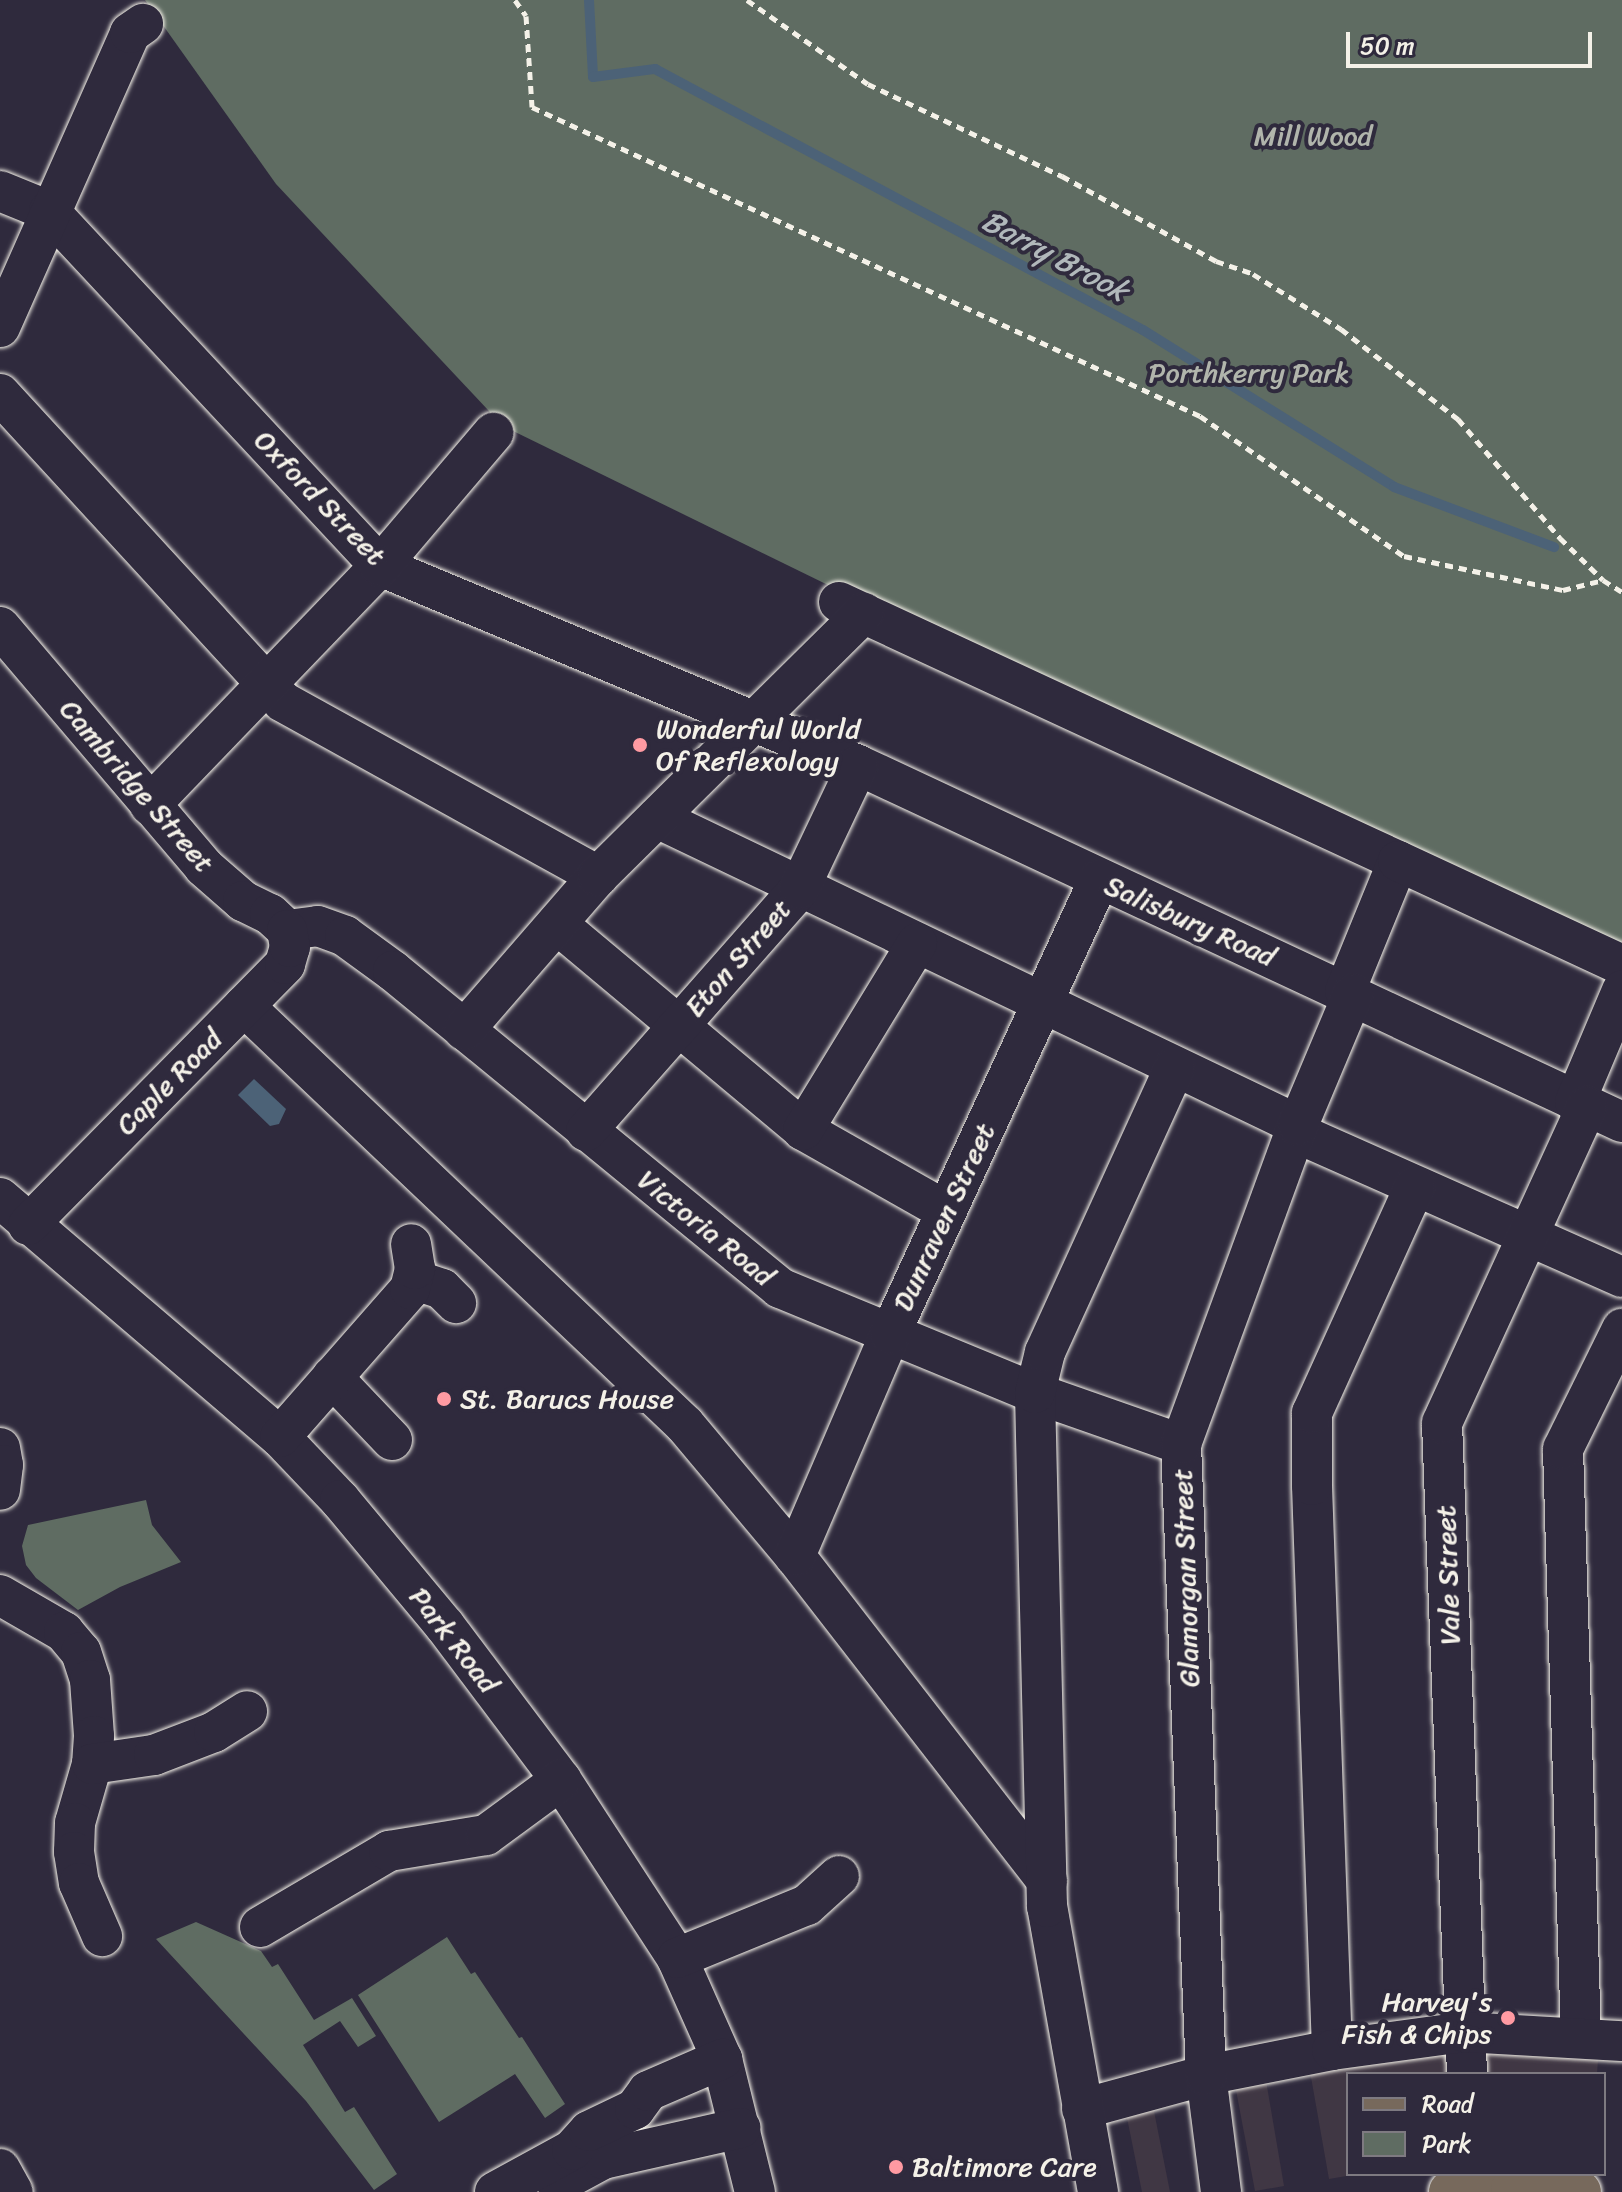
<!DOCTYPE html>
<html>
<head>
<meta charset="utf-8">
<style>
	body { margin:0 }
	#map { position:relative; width:1622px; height:2192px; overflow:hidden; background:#2f2a3d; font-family:Sriracha,sans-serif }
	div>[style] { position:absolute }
	.built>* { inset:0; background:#403744 }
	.green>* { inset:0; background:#5f6c62 }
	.water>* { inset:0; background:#4c6277 }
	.stream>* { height:10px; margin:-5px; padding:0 5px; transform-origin:5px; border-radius:5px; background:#4c6277 }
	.path>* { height:5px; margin-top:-2.5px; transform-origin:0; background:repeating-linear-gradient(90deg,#f4f1e8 0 8px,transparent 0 14px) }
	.roads { filter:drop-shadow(0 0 2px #f4f1e8) drop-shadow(0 0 2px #f4f1e8) }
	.minor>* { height:40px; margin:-20px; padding:0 20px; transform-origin:20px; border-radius:20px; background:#2f2a3d }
	.major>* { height:44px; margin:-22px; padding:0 22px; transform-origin:22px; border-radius:22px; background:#77695c }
	.dots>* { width:22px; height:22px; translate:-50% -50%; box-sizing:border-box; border:4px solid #2f2a3d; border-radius:50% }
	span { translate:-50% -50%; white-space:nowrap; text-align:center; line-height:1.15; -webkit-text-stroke:8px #2f2a3d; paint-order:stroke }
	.park-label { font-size:28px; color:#b1b5ac }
	.street-label { font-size:28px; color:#f4f1e8 }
	.poi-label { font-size:28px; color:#f4f1e8 }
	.left { translate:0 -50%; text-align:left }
	.right { translate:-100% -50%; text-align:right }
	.water-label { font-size:30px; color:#b1b8bb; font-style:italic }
	.legend { position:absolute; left:1346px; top:2072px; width:260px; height:104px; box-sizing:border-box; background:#2f2a3d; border:2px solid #7e7a81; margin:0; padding:10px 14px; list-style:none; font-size:24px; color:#f4f1e8 }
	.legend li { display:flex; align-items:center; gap:16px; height:40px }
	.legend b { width:40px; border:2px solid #7e7a81 }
	.scale { position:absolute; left:1346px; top:32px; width:246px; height:36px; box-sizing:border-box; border:4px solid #f4f1e8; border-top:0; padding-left:10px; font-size:24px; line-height:28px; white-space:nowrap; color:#f4f1e8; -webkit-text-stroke:6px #2f2a3d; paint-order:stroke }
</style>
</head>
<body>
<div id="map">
	<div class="built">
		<div style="clip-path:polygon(1599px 2046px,1597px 2074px,1348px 2074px,1348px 2174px,1358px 2174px,1329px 2179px,1308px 2060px)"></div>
		<div style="clip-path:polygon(1264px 2069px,1284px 2186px,1255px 2191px,1233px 2074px)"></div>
		<div style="clip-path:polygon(1151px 2096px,1170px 2192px,1142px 2192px,1124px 2103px)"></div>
	</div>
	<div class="green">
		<div style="clip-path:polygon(145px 0,1622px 0,1622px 960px,918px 629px,503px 426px,276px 184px)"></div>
		<div style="clip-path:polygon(146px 1500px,152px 1525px,181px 1562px,120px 1587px,78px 1610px,36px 1578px,26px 1565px,22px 1546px,28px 1525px)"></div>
		<div style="clip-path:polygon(196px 1922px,261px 1951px,272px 1967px,278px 1964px,314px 2020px,352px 1998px,376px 2036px,358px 2047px,340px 2021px,303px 2045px,345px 2112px,354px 2107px,397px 2174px,374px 2190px,306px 2101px,156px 1939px)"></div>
		<div style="clip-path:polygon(447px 1937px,471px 1974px,475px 1972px,519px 2038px,522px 2037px,565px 2104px,545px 2118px,515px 2074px,439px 2122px,358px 1995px)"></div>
	</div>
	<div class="water">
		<div style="clip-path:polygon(254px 1079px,286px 1109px,279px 1124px,270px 1126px,238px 1095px)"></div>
	</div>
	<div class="stream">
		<div style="left:589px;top:0;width:77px;rotate:87deg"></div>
		<div style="left:593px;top:77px;width:63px;rotate:-7.4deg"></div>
		<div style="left:655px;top:69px;width:553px;rotate:28.14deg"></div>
		<div style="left:1143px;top:330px;width:296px;rotate:32deg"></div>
		<div style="left:1394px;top:487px;width:171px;rotate:20.6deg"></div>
	</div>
	<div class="path">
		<div style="left:515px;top:0;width:19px;rotate:55deg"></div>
		<div style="left:526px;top:16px;width:91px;rotate:86.2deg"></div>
		<div style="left:532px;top:107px;width:736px;rotate:24.82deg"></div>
		<div style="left:1200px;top:416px;width:247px;rotate:34.5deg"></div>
		<div style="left:1404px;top:556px;width:163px;rotate:12.1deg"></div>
		<div style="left:1563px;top:590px;width:41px;rotate:-14deg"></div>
		<div style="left:747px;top:0;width:147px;rotate:34.8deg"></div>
		<div style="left:868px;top:84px;width:215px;rotate:25.4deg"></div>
		<div style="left:1062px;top:176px;width:176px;rotate:28.9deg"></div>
		<div style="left:1216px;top:261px;width:39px;rotate:19deg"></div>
		<div style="left:1253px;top:274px;width:104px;rotate:32deg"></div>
		<div style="left:1341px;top:329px;width:148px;rotate:37.6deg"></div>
		<div style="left:1458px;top:419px;width:157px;rotate:49.4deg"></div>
		<div style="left:1560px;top:538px;width:60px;rotate:44.3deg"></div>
		<div style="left:1603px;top:580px;width:22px;rotate:32deg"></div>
	</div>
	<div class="roads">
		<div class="minor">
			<div style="left:0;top:191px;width:53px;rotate:22.2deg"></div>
			<div style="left:49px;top:211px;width:485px;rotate:47deg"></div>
			<div style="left:380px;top:566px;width:518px;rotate:22.6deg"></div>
			<div style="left:858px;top:765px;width:843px;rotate:25.05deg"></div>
			<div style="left:0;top:327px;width:321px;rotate:-66.1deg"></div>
			<div style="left:130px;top:33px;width:16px;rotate:-35deg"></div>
			<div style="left:0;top:394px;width:418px;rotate:47.4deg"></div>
			<div style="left:283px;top:702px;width:360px;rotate:28.9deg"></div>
			<div style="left:839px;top:602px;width:616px;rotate:24.86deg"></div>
			<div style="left:0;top:627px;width:315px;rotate:49.6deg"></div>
			<div style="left:204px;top:867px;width:52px;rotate:41.1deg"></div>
			<div style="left:243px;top:901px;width:30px;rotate:26deg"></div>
			<div style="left:270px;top:914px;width:23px;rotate:43deg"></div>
			<div style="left:150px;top:805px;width:332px;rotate:-46.1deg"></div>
			<div style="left:380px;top:566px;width:175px;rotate:-49.6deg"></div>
			<div style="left:657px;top:818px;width:711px;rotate:25.59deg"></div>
			<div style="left:557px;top:924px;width:321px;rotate:39.9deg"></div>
			<div style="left:803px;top:1130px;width:164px;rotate:29.5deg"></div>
			<div style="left:287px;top:930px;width:31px;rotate:-7deg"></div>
			<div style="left:318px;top:926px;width:29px;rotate:20deg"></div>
			<div style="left:345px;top:936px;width:59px;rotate:36.1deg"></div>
			<div style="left:393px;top:971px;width:500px;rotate:39.32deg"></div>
			<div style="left:780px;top:1288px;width:276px;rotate:22.4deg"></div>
			<div style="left:1035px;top:1393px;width:155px;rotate:19.3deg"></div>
			<div style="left:1345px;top:991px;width:140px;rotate:-67.8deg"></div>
			<div style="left:1398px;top:861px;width:247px;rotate:24.9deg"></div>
			<div style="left:244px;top:1006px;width:608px;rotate:43.53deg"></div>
			<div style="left:685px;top:1425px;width:171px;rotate:50deg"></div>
			<div style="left:795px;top:1556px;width:411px;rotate:52.2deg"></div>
			<div style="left:464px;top:1030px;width:204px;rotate:-49deg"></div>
			<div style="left:598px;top:876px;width:374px;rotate:-44.7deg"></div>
			<div style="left:1575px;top:1102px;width:121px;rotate:-67.1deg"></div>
			<div style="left:803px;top:1130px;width:219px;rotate:-58.6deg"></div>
			<div style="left:586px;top:1131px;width:322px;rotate:-48.6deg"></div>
			<div style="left:799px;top:889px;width:137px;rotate:-64.6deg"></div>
			<div style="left:1297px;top:1133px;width:355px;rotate:23.9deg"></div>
			<div style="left:0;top:1198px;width:368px;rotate:40.5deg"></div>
			<div style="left:280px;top:1437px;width:87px;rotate:46.4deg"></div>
			<div style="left:340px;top:1500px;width:164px;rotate:50.2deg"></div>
			<div style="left:445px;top:1626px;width:193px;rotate:53deg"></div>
			<div style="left:561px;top:1780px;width:212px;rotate:56.9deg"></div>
			<div style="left:677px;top:1958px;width:111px;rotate:66deg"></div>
			<div style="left:722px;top:2059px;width:137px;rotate:76.1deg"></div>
			<div style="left:28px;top:1225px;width:366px;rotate:-45.4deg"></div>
			<div style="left:285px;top:964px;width:18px;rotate:-74deg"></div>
			<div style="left:290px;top:947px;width:17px;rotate:-100deg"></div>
			<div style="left:415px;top:1280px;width:28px;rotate:18deg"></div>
			<div style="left:442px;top:1289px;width:20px;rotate:45deg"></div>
			<div style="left:332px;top:1377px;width:87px;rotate:46.4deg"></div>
			<div style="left:280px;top:1437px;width:197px;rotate:-48.7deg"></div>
			<div style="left:410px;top:1289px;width:21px;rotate:-76deg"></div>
			<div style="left:415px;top:1269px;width:25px;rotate:-99deg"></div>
			<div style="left:0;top:1448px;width:17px;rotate:80deg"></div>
			<div style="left:3px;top:1465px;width:25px;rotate:97deg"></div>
			<div style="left:795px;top:1556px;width:241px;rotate:-66.8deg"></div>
			<div style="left:890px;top:1334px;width:500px;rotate:-65.3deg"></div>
			<div style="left:0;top:1595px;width:74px;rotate:30deg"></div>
			<div style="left:64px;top:1632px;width:26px;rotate:50deg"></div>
			<div style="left:81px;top:1652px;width:29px;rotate:72deg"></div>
			<div style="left:90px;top:1680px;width:56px;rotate:85.9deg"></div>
			<div style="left:94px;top:1736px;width:28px;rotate:94deg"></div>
			<div style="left:92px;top:1764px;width:61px;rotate:106.1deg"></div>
			<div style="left:75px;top:1823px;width:29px;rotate:92deg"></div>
			<div style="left:74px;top:1852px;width:31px;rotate:81deg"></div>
			<div style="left:79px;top:1883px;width:58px;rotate:66.5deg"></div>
			<div style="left:92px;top:1764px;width:63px;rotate:-8.3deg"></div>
			<div style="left:154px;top:1755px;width:64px;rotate:-21deg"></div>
			<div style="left:214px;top:1732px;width:39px;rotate:-32deg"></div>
			<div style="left:260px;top:1927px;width:150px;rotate:-30.5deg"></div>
			<div style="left:389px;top:1851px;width:98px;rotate:-9.4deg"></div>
			<div style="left:486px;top:1835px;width:93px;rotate:-36.3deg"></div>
			<div style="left:677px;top:1958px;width:140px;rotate:-22.2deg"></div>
			<div style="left:807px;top:1905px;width:43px;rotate:-42.2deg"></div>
			<div style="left:1581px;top:2038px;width:589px;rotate:-91.75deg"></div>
			<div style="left:1563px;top:1449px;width:134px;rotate:-63.8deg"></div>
			<div style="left:1332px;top:2050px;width:565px;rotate:-92.03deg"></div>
			<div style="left:1312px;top:1485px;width:72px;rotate:-90deg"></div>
			<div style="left:1312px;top:1413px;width:249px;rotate:-65.6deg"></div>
			<div style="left:1467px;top:2074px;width:651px;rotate:-92.2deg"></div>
			<div style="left:1442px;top:1423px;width:348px;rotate:-65.4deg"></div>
			<div style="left:1082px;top:2109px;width:129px;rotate:-15.3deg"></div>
			<div style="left:1206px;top:2075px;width:128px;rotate:-11.2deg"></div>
			<div style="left:1332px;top:2050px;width:133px;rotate:-7.8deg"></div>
			<div style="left:1464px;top:2032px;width:158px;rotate:3.3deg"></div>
			<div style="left:0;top:2169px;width:26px;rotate:61deg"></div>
			<div style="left:557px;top:2184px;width:52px;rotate:-28.5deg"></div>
			<div style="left:603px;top:2159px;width:141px;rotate:-12.7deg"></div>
			<div style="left:495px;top:2192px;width:88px;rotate:-28.6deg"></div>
			<div style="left:572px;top:2150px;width:25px;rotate:-48deg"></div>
			<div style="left:589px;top:2131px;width:51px;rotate:-25.6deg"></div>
			<div style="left:635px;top:2109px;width:22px;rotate:-54deg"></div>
			<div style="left:648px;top:2091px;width:81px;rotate:-23.4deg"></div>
			<div style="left:1098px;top:2192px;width:290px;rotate:-100.1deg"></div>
			<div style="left:1047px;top:1907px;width:514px;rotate:-91.34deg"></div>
			<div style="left:1035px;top:1393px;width:42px;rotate:-76.3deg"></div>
			<div style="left:1045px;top:1352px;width:313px;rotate:-65.5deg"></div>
			<div style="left:1221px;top:2192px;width:118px;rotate:-97.3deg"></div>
			<div style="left:1206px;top:2075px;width:631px;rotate:-92.27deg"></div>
			<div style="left:1181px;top:1444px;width:340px;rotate:-69.9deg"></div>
			<div style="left:1298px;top:1125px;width:142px;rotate:-67.2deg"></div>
		</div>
		<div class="major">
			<div style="left:1451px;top:2192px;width:62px;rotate:-2.8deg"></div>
			<div style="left:1513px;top:2189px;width:66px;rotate:2.6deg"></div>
		</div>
	</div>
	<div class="dots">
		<div style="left:640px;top:745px;background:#ff9aa2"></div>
		<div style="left:444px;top:1399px;background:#ff9aa2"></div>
		<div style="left:1508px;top:2018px;background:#ff9aa2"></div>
		<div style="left:896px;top:2167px;background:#ff9aa2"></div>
	</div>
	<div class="park-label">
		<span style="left:1313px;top:136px">Mill Wood</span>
		<span style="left:1249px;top:373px">Porthkerry Park</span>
	</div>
	<div class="street-label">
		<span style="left:320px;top:498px;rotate:46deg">Oxford Street</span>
		<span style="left:137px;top:786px;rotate:49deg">Cambridge Street</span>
		<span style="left:1190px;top:921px;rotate:24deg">Salisbury Road</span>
		<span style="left:738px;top:958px;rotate:-49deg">Eton Street</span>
		<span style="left:169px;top:1082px;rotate:-45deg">Caple Road</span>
		<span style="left:944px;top:1217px;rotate:-65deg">Dunraven Street</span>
		<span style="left:706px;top:1228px;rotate:39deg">Victoria Road</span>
		<span style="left:1448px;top:1575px;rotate:-92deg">Vale Street</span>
		<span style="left:1186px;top:1578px;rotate:-92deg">Glamorgan Street</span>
		<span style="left:454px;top:1640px;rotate:52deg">Park Road</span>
	</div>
	<div class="poi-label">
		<span class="left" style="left:656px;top:745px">Wonderful World<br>Of Reflexology</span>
		<span class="left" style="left:460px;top:1399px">St. Barucs House</span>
		<span class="right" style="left:1492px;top:2018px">Harvey's<br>Fish &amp; Chips</span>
		<span class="left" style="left:912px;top:2167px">Baltimore Care</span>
	</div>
	<div class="water-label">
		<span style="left:1055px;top:256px;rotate:28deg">Barry Brook</span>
	</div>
	<ul class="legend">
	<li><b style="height:10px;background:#77695c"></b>Road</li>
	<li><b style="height:22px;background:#5f6c62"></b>Park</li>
	</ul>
	<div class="scale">50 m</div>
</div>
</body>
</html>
